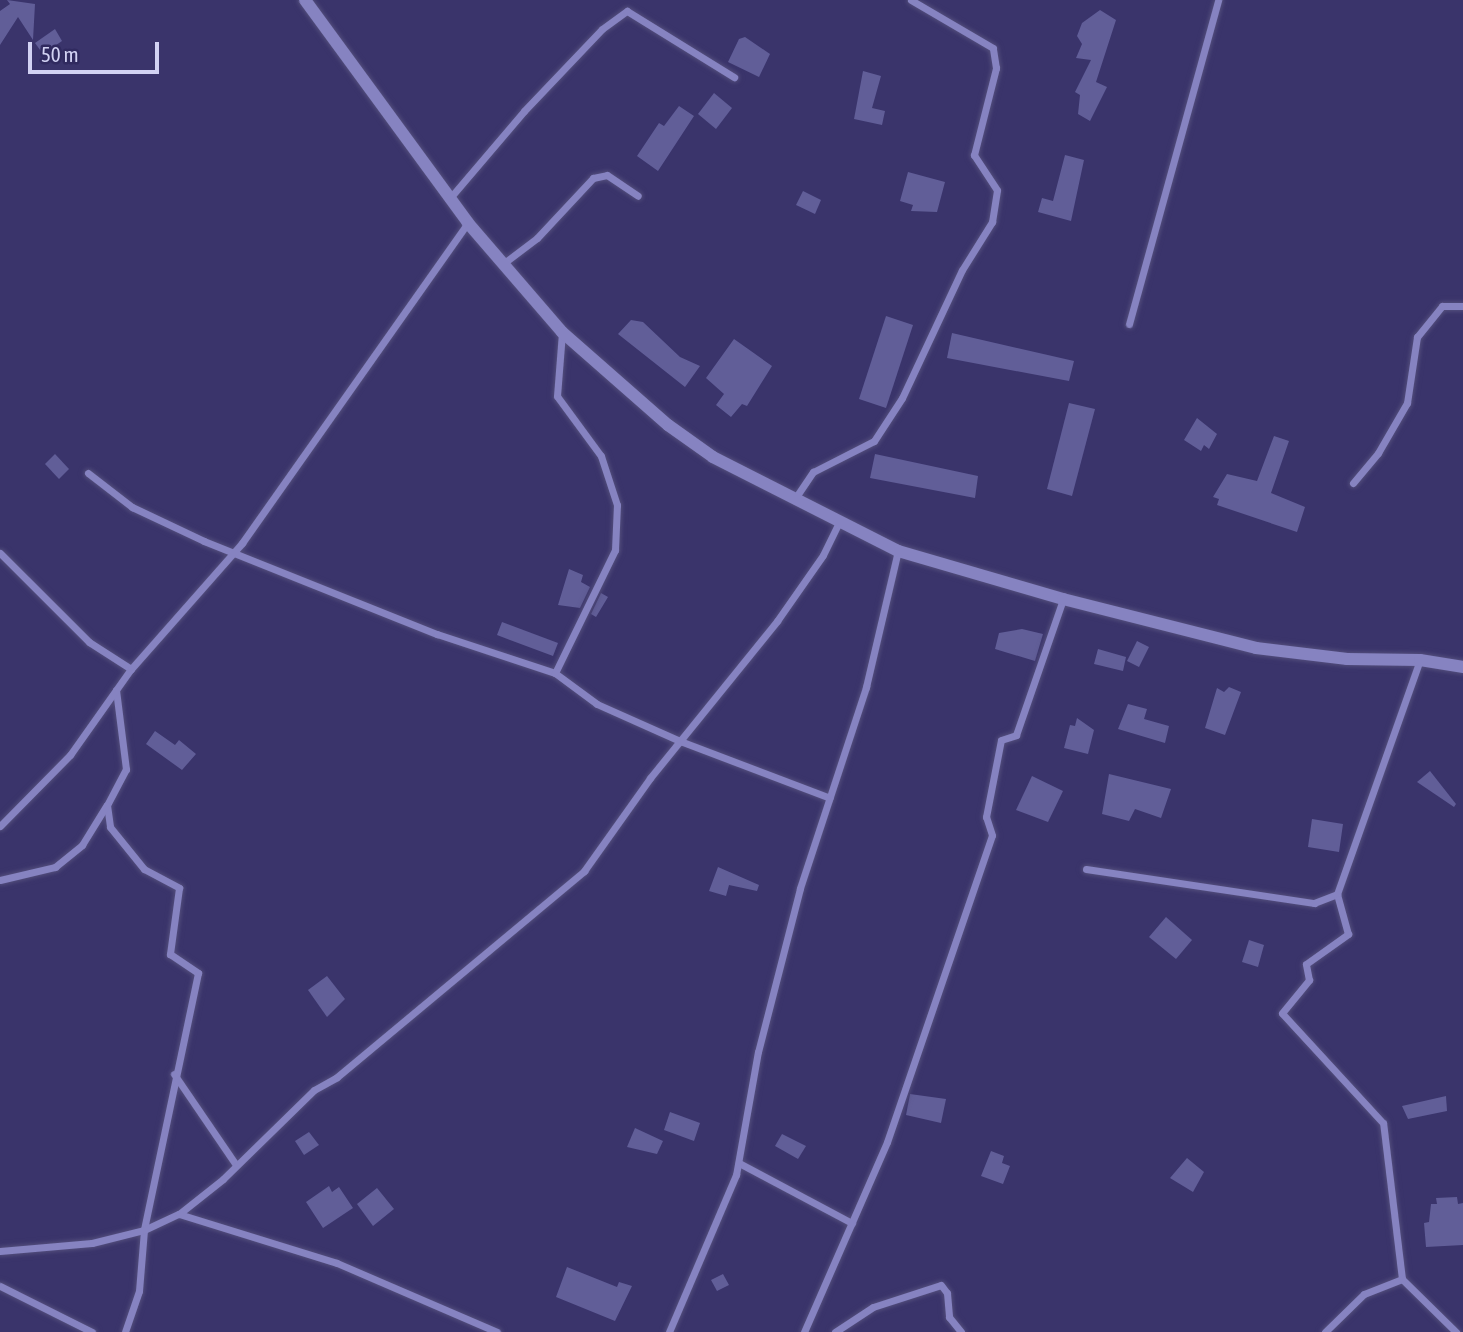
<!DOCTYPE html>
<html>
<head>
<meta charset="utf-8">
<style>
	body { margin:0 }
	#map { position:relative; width:1463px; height:1332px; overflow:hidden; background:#3a346b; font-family:"Asap Condensed",sans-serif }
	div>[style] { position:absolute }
	.building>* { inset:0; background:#615e98 }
	.roads { filter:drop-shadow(0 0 2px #534e7c) drop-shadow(0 0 2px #534e7c) }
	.minor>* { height:7px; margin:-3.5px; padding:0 3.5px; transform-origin:3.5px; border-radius:3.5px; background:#8683c1 }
	.tertiary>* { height:12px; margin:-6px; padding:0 6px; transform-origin:6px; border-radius:6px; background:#8683c1 }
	span { translate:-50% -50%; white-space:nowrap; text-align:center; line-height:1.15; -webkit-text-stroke:7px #302a5f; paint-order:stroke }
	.scale { position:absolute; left:28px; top:42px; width:131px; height:32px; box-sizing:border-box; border:4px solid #d2d2f3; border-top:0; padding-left:9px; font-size:21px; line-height:24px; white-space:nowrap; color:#d2d2f3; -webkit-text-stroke:5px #302a5f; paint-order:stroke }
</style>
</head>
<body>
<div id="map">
	<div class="building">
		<div style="clip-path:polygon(7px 0,35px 4px,33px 40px,18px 17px,0 45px,0 11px,10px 4px)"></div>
		<div style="clip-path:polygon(1100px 10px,1116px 20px,1096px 82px,1107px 87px,1090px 121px,1078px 114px,1080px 95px,1075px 92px,1091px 60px,1076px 58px,1082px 44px,1077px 36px,1082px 23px)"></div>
		<div style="clip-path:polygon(55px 29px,62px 41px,43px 54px,35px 43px)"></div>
		<div style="clip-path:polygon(745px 37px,770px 54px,759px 77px,728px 62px,739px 39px)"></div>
		<div style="clip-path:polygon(863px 71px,881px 76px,872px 108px,885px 111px,882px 125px,854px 119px)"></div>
		<div style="clip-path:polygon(714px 93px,732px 108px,716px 129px,698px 114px)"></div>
		<div style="clip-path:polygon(679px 106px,694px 116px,658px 171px,637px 156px,659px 123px,664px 126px)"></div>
		<div style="clip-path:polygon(1065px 155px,1084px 160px,1071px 221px,1038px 212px,1042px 198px,1053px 201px)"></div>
		<div style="clip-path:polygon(908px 172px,945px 182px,937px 212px,911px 211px,913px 205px,900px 201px)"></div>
		<div style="clip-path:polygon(803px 191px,821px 200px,815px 214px,796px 205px)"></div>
		<div style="clip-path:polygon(886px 316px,913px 325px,886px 408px,859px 399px)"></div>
		<div style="clip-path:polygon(631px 320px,643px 322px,680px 357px,700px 366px,685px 387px,618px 334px)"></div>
		<div style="clip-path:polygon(952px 333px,1074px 361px,1069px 381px,947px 358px)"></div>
		<div style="clip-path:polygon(734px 339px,772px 366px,747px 406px,742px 404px,731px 417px,716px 405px,724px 394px,706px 378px)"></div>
		<div style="clip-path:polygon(1069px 403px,1095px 409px,1072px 496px,1047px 489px)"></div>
		<div style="clip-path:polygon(1197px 418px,1217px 434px,1209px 449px,1204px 445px,1201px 451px,1184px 440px)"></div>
		<div style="clip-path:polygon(1274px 436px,1289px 441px,1271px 493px,1305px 507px,1297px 532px,1217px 505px,1219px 499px,1213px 497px,1227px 474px,1257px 481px)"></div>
		<div style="clip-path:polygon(55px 454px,69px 469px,59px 479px,45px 464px)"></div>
		<div style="clip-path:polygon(875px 454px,978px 476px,975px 498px,870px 478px)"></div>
		<div style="clip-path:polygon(569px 569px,583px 575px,581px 582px,590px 587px,580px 608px,558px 605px)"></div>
		<div style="clip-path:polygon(601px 593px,608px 597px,596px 617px,591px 614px)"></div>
		<div style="clip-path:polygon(502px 622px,558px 643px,553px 656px,497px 635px)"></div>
		<div style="clip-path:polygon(1022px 629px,1043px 634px,1035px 661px,995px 649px,999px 633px)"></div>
		<div style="clip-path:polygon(1137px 641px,1149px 647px,1139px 667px,1127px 661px)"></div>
		<div style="clip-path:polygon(1098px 649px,1126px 657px,1123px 671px,1094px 664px)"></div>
		<div style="clip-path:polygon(1229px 687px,1241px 692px,1225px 735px,1205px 728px,1217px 688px,1224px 692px)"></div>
		<div style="clip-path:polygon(1128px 704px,1147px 709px,1144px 719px,1169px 726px,1165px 743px,1118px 729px)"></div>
		<div style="clip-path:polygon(1077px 718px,1094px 730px,1088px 754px,1064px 748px,1070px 725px,1075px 726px)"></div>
		<div style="clip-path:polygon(155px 731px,175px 745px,179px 740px,196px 754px,182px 770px,146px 744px)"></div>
		<div style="clip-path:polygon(1430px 771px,1456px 804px,1454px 807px,1417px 782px)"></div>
		<div style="clip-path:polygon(1109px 774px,1171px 789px,1161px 818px,1135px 809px,1129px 821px,1102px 814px)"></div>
		<div style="clip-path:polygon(1032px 776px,1063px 791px,1048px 822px,1016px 810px)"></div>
		<div style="clip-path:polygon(1312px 819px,1343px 824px,1339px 852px,1308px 847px)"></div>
		<div style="clip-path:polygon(718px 867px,759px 885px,757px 891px,729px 885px,726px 896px,709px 891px)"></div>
		<div style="clip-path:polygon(1166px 917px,1192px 940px,1176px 959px,1149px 937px)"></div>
		<div style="clip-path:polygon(1249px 940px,1264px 945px,1258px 967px,1242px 962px)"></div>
		<div style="clip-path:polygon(327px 976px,345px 999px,327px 1017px,308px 990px)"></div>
		<div style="clip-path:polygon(910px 1094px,946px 1099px,941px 1123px,906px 1115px)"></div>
		<div style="clip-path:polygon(1446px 1096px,1447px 1111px,1408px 1119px,1402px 1106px)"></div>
		<div style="clip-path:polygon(670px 1112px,700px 1123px,694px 1141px,664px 1130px)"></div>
		<div style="clip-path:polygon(635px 1128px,663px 1141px,657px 1154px,627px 1147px)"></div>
		<div style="clip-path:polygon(309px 1132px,319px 1145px,304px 1155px,295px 1141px)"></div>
		<div style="clip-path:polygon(782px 1134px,806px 1146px,798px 1159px,775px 1146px)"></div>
		<div style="clip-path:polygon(991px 1151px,1004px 1156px,1002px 1163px,1010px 1166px,1003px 1184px,981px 1176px)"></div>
		<div style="clip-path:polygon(1187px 1158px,1204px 1172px,1193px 1192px,1170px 1178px)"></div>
		<div style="clip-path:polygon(329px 1186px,332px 1192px,339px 1187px,353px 1208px,323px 1228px,306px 1202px)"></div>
		<div style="clip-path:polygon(377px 1188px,394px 1209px,373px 1226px,357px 1204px)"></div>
		<div style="clip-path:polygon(1457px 1197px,1458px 1204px,1463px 1203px,1463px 1245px,1426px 1247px,1424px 1223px,1429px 1222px,1431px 1204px,1437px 1204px,1436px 1198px)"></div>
		<div style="clip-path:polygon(567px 1267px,617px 1287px,619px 1282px,632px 1286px,615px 1321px,556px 1297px)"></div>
		<div style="clip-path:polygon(723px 1274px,729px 1285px,717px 1291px,711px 1280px)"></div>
	</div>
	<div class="roads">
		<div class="minor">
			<div style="left:450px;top:198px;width:114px;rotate:-49.6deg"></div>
			<div style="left:524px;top:111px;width:113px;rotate:-46.4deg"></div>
			<div style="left:602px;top:29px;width:31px;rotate:-36deg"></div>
			<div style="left:627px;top:11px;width:126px;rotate:31.7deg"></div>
			<div style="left:504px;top:263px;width:41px;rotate:-37.1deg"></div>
			<div style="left:537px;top:238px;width:82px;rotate:-47deg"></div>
			<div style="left:593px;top:178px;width:14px;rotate:-12deg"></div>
			<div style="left:607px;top:175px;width:37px;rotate:34deg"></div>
			<div style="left:1129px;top:324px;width:336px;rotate:-74.6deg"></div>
			<div style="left:88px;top:473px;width:56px;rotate:37.7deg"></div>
			<div style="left:132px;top:507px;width:80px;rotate:25.3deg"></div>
			<div style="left:204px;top:541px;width:251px;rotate:21.8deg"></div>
			<div style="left:437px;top:634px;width:124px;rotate:18.3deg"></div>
			<div style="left:555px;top:673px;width:52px;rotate:36.4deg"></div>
			<div style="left:597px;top:704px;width:91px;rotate:24deg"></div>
			<div style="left:680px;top:741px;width:160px;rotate:20.8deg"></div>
			<div style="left:1353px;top:483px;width:39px;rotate:-50deg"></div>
			<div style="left:1378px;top:453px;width:58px;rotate:-59.9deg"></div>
			<div style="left:1407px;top:403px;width:67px;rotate:-81.4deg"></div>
			<div style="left:1417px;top:337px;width:40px;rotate:-51deg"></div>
			<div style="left:1442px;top:306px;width:21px"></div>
			<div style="left:794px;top:500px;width:34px;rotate:-56deg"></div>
			<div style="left:813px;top:472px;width:68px;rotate:-26.9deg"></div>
			<div style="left:874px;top:441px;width:51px;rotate:-56.9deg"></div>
			<div style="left:902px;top:398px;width:141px;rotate:-64.9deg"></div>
			<div style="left:962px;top:270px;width:57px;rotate:-58deg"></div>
			<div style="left:992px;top:222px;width:32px;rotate:-81deg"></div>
			<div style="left:997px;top:190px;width:42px;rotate:-123.3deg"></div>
			<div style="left:974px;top:155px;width:90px;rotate:-75.8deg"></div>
			<div style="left:996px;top:68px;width:20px;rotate:-99deg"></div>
			<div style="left:993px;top:48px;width:95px;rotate:-149.7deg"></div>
			<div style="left:0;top:553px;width:126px;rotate:45deg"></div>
			<div style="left:89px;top:642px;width:50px;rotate:32.7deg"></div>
			<div style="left:555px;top:673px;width:137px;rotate:-64deg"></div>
			<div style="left:615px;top:550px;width:45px;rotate:-87.5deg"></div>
			<div style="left:617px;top:505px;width:52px;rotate:-108.1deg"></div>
			<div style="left:601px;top:456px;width:74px;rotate:-126.3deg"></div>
			<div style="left:557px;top:396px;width:64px;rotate:-85.5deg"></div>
			<div style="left:116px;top:690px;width:80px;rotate:82.8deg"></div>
			<div style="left:126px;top:769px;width:41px;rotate:117.8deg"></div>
			<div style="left:107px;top:805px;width:22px;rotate:82deg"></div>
			<div style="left:110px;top:827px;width:54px;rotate:51deg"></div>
			<div style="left:144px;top:869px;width:40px;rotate:28deg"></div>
			<div style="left:179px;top:888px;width:67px;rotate:97.8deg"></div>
			<div style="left:170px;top:954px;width:34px;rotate:34deg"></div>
			<div style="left:198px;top:973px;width:263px;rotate:101.9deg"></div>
			<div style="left:144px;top:1230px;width:61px;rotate:94.7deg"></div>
			<div style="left:139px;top:1291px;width:43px;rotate:108.9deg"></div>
			<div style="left:0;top:826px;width:100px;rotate:-45.4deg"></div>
			<div style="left:70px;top:755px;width:105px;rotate:-54.7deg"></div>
			<div style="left:131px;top:669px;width:168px;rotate:-48.6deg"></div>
			<div style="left:242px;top:543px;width:392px;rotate:-54.8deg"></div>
			<div style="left:1086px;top:869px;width:231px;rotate:8.5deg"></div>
			<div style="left:1314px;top:903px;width:25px;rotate:-21deg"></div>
			<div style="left:0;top:880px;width:57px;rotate:-13.3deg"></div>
			<div style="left:55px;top:867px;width:35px;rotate:-39deg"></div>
			<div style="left:82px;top:845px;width:46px;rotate:-58.4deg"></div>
			<div style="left:174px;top:1074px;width:110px;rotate:55.7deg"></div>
			<div style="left:739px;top:1163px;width:128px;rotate:28deg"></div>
			<div style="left:179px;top:1214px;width:165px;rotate:17.2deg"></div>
			<div style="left:337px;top:1263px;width:174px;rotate:23.3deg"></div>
			<div style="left:0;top:1251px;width:92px;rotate:-5deg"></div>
			<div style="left:92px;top:1243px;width:54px;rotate:-14deg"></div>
			<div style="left:144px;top:1230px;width:38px;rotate:-25deg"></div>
			<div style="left:179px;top:1214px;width:56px;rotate:-38.5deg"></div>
			<div style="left:223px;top:1179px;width:127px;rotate:-44.4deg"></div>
			<div style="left:314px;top:1090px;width:26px;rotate:-29deg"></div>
			<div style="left:337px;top:1077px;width:322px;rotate:-39.8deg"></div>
			<div style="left:584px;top:871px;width:114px;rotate:-54.6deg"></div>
			<div style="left:650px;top:778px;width:202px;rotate:-51deg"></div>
			<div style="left:777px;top:621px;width:80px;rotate:-55.1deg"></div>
			<div style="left:823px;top:555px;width:34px;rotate:-64deg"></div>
			<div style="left:1402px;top:1279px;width:157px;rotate:-96.9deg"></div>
			<div style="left:1383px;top:1123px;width:149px;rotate:-132.6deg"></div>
			<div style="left:1282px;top:1013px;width:43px;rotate:-50.7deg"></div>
			<div style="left:1309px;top:980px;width:16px;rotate:-101deg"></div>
			<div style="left:1306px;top:964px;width:52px;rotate:-35.5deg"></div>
			<div style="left:1348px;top:934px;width:41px;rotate:-105.4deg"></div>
			<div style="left:1337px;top:894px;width:248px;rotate:-70.5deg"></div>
			<div style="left:0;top:1286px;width:103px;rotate:26.6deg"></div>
			<div style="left:669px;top:1332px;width:171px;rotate:-66.9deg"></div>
			<div style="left:736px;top:1175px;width:125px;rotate:-79.9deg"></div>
			<div style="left:758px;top:1052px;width:169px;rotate:-75.6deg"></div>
			<div style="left:800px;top:888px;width:212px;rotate:-71.8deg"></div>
			<div style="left:866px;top:687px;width:140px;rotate:-76.8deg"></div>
			<div style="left:804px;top:1332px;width:207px;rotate:-66.4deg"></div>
			<div style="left:887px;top:1142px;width:324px;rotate:-71.1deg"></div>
			<div style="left:992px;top:835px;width:19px;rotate:-108deg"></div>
			<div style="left:986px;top:817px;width:78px;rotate:-79deg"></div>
			<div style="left:1001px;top:740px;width:16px;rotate:-18deg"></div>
			<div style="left:1016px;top:735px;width:144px;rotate:-70.9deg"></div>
			<div style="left:835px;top:1332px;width:45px;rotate:-33.3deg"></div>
			<div style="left:873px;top:1307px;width:71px;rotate:-17.9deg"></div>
			<div style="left:941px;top:1285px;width:10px;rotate:53deg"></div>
			<div style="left:947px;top:1293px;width:24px;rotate:85deg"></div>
			<div style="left:949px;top:1317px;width:19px;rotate:51deg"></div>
			<div style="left:1325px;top:1332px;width:54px;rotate:-44.3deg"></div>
			<div style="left:1364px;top:1294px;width:41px;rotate:-21.5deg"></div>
			<div style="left:1402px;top:1279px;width:76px;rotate:44.5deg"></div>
		</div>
		<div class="tertiary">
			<div style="left:305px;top:0;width:276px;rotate:53.8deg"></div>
			<div style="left:468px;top:223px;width:144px;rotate:49.2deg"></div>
			<div style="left:562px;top:332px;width:141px;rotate:41.3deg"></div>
			<div style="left:668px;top:425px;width:55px;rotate:35.4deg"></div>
			<div style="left:713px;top:457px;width:208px;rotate:26.9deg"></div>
			<div style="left:898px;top:551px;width:172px;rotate:16.2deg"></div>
			<div style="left:1063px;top:599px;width:199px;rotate:14.2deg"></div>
			<div style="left:1256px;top:648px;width:92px;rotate:6.9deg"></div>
			<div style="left:1347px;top:659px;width:73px;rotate:0.8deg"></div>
			<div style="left:1420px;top:660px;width:44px;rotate:9.2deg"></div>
		</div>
	</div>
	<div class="scale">50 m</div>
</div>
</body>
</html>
